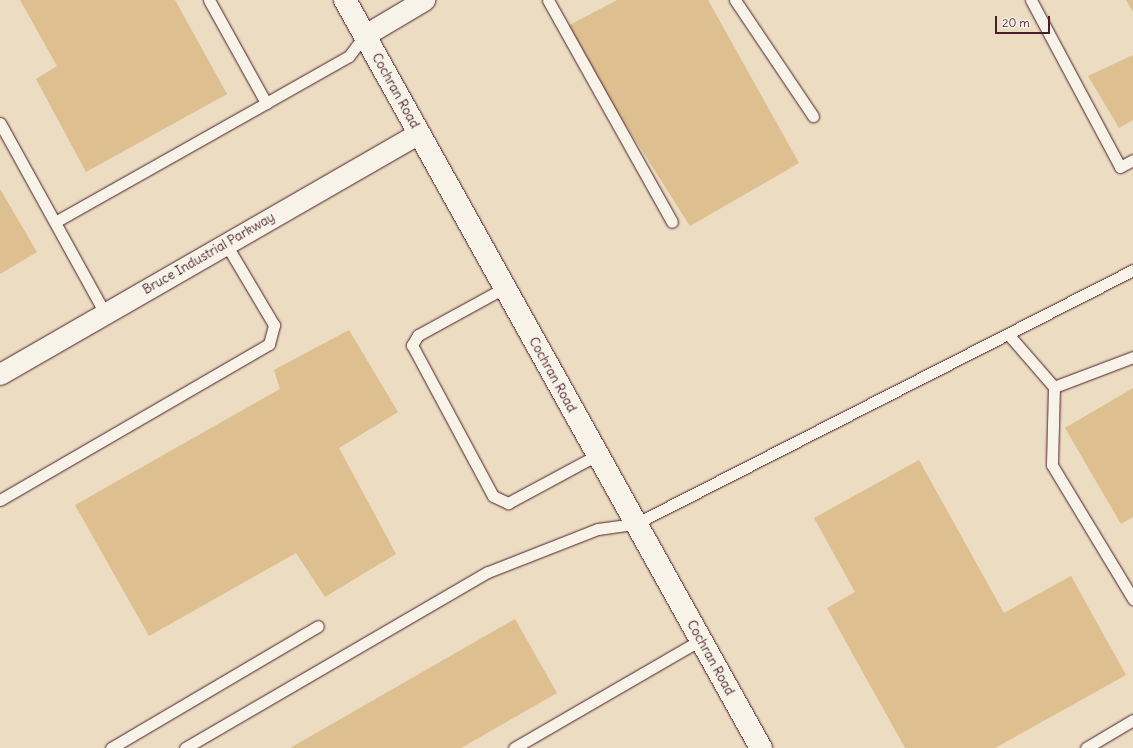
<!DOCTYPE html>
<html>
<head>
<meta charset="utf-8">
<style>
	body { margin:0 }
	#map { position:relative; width:1133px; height:748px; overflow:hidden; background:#f2e9d6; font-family:Delius,sans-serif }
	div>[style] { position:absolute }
	.built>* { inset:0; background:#ecdcc1 }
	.building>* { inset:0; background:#ddbf90 }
	.roads { filter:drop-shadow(0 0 1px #4a1f2b) drop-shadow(0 0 1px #4a1f2b) }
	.lane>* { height:11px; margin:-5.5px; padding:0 5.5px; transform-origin:5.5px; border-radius:5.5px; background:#f7f3e8 }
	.street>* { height:21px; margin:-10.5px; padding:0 10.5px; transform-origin:10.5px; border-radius:10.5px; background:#f7f3e8 }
	.secondary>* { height:22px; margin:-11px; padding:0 11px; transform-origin:11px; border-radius:11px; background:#f7f3e8 }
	span { translate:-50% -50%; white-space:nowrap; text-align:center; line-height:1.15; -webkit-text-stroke:3px #f7f3e8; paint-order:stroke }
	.street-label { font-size:13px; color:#4a1f2b }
	.scale { position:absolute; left:995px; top:16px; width:55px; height:18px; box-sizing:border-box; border:2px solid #4a1f2b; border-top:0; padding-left:5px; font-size:12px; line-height:14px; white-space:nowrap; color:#4a1f2b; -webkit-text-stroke:3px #f7f3e8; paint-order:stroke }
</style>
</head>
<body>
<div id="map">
	<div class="built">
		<div style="clip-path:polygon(0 0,1133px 0,1133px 748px,0 748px)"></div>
	</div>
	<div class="building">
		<div style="clip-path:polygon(20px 0,175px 0,227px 94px,86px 172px,36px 79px,57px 66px)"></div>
		<div style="clip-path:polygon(617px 0,708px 0,799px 163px,690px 226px,564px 28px)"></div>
		<div style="clip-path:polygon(1126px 0,1133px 0,1133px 12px)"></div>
		<div style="clip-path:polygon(1133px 55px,1133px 120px,1119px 128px,1088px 76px)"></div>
		<div style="clip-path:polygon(0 189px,37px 252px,0 274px)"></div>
		<div style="clip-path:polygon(349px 330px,398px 412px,339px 448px,396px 554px,325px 597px,296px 553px,149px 636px,75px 505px,280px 389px,274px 370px)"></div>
		<div style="clip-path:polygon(1133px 388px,1133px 517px,1121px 524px,1065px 428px)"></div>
		<div style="clip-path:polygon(919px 460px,1004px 613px,1071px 576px,1126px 675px,995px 748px,905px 748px,827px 608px,855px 592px,814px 518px)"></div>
		<div style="clip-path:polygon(515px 619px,557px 693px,461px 748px,290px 748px)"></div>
	</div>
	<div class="roads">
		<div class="lane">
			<div style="left:209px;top:0;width:118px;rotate:61deg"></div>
			<div style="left:266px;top:103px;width:95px;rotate:-29.5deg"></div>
			<div style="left:349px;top:56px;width:26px;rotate:-53deg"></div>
			<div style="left:548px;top:0;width:254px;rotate:60.8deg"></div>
			<div style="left:735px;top:0;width:140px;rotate:56.1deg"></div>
			<div style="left:1031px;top:0;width:189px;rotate:61.9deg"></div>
			<div style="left:1120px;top:167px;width:15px;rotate:-28deg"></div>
			<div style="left:0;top:123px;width:217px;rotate:61.1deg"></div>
			<div style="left:55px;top:222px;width:242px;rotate:-29.4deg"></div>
			<div style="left:504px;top:288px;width:98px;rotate:151.3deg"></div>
			<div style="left:418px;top:335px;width:12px;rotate:121deg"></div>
			<div style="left:412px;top:345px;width:171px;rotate:61.8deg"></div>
			<div style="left:493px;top:496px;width:17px;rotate:25deg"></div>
			<div style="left:508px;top:503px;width:101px;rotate:-28.3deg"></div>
			<div style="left:1008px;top:334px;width:70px;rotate:49deg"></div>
			<div style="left:1054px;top:387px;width:85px;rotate:-20.8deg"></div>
			<div style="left:1054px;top:387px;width:78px;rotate:91.5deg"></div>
			<div style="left:1052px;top:465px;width:157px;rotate:58.8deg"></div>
			<div style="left:0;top:500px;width:311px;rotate:-30.1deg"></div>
			<div style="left:269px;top:344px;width:20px;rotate:-75deg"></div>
			<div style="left:274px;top:325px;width:94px;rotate:-120.7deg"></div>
			<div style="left:111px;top:748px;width:240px;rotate:-30.5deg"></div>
			<div style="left:185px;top:748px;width:350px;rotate:-30.2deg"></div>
			<div style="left:488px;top:572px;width:118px;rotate:-21.4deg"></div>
			<div style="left:598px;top:529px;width:37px;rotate:-8deg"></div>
			<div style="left:635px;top:524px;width:559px;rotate:-27.02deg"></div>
			<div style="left:514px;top:748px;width:215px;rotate:-30.1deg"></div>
			<div style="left:1086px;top:748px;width:55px;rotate:-30.8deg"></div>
		</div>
		<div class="street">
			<div style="left:365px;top:35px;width:69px;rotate:-30.7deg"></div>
			<div style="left:0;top:374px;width:483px;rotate:-29.9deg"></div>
		</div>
		<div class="secondary">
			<div style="left:345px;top:0;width:856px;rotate:60.92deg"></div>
		</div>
	</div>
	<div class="street-label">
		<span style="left:395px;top:91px;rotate:61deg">Cochran Road</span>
		<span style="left:209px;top:254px;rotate:-30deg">Bruce Industrial Parkway</span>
		<span style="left:552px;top:375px;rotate:61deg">Cochran Road</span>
		<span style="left:710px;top:658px;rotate:61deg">Cochran Road</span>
	</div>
	<div class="scale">20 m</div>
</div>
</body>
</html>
